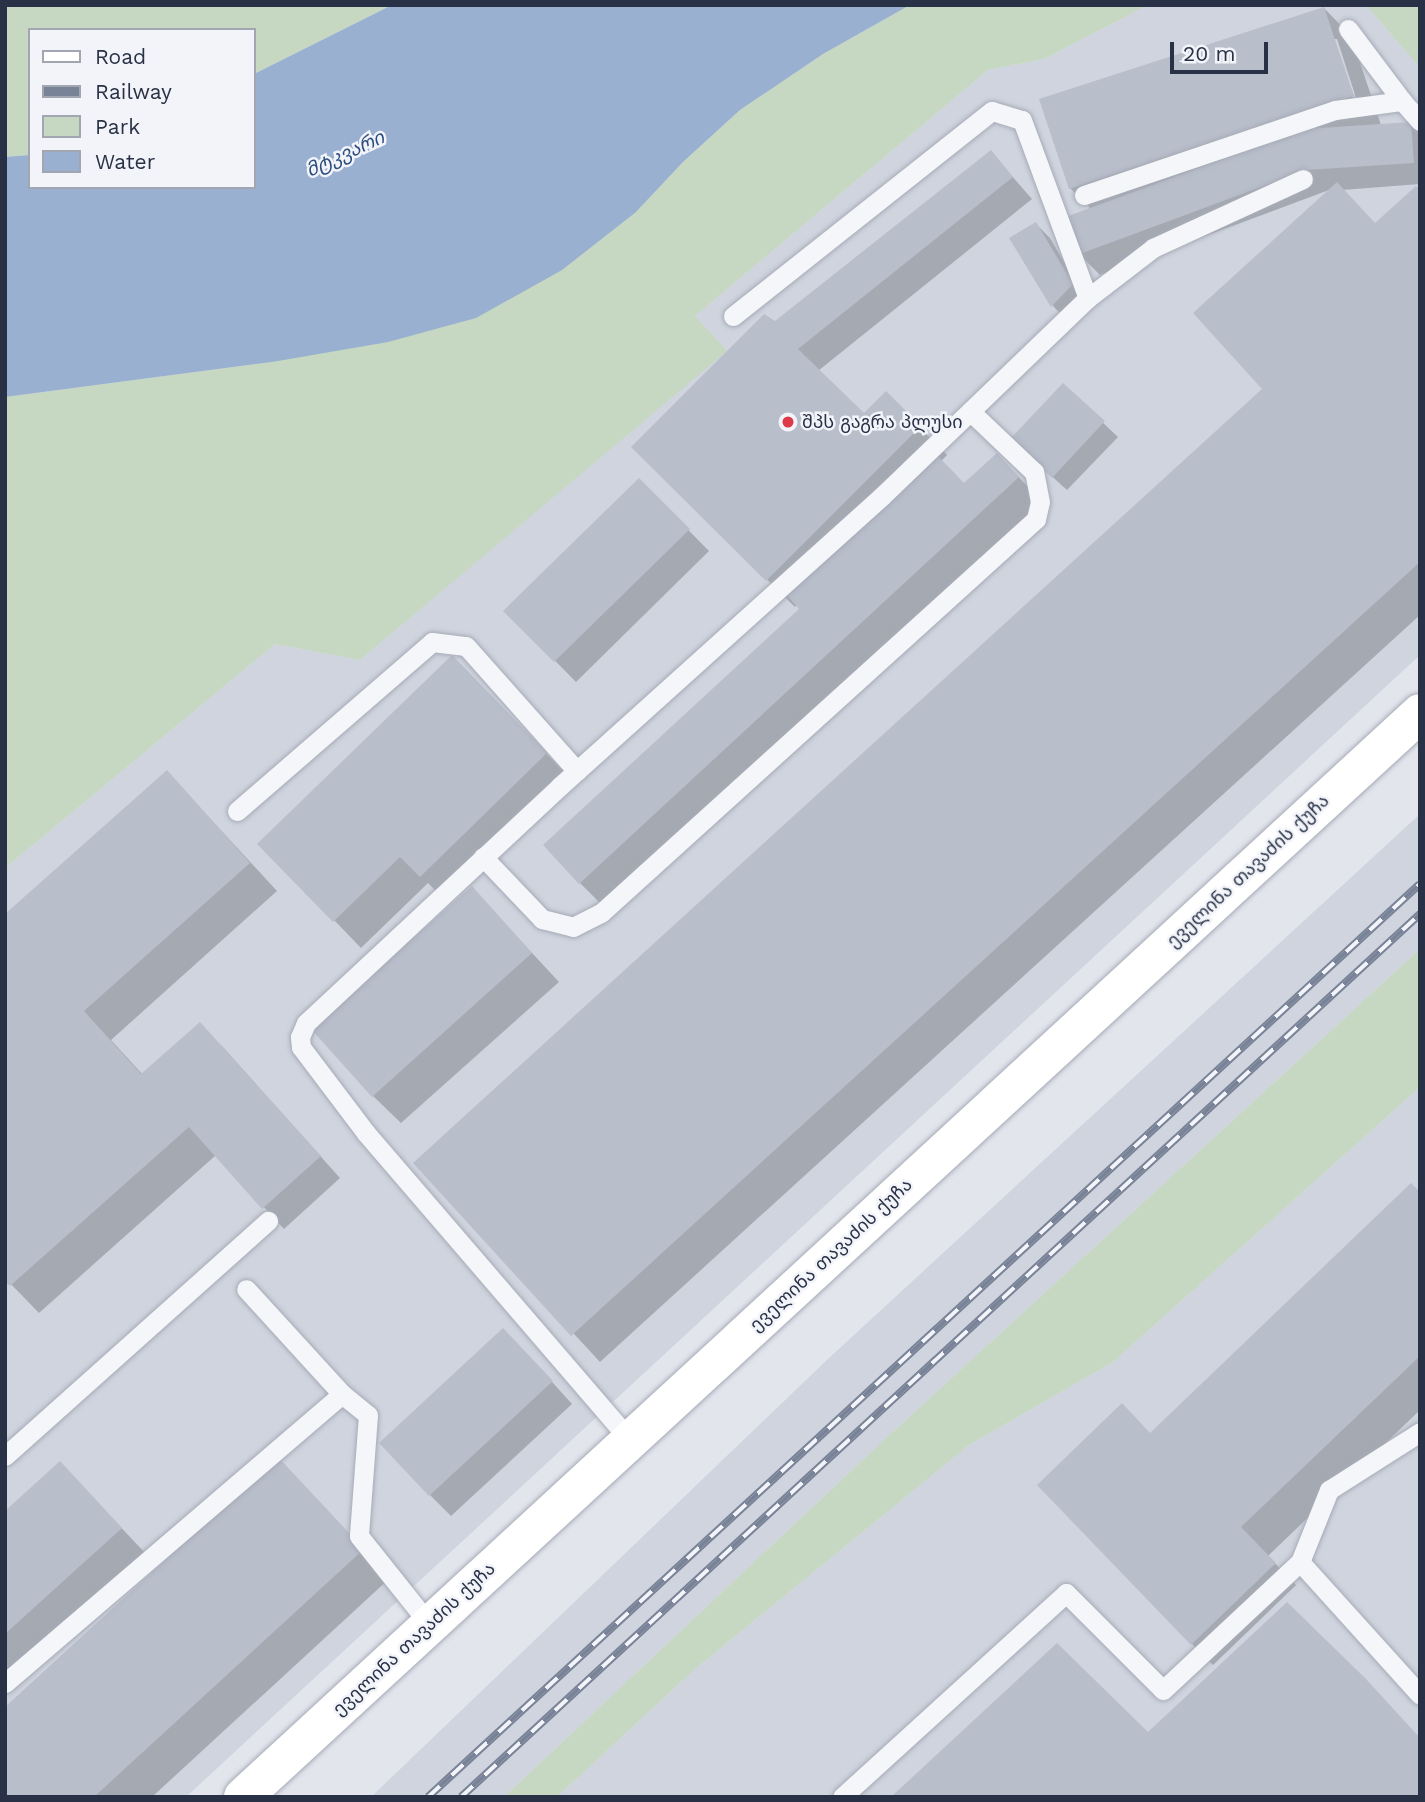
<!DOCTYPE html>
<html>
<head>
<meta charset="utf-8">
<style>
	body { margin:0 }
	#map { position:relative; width:1425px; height:1802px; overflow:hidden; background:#e2e5ec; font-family:"Work Sans","Noto Sans Georgian",sans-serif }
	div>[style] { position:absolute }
	.built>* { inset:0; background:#cfd4de }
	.green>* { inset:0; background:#c6d7c2 }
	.water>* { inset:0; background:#99b0d0 }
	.shadow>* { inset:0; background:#0003 }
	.building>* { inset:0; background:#b8beca }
	.roads { filter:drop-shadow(0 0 2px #a6abb7) drop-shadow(0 0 2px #a6abb7) }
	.lane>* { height:19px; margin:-9.5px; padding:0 9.5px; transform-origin:9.5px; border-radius:9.5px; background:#f5f6f9 }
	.secondary>* { height:38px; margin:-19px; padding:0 19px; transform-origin:19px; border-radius:19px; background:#fff }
	.rail>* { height:8px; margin-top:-4px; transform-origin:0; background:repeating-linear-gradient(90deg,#f2f4f9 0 16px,#798397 0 32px); box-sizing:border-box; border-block:2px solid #798397 }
	.dots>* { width:19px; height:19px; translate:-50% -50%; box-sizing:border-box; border:4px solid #f2f4f9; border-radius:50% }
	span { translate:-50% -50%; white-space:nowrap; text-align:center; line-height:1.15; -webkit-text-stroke:5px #f2f4f9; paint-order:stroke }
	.poi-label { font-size:18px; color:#283146 }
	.left { translate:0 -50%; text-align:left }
	.street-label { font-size:18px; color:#283146 }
	.water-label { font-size:19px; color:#2c4d7f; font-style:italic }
	.frame { position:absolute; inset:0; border:7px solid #283146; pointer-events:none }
	.legend { position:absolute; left:28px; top:28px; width:228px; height:161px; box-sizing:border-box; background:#f2f4f9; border:2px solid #a1a6b1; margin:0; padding:9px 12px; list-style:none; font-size:21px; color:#283146 }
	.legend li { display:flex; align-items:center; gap:14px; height:35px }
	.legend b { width:35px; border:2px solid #a1a6b1 }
	.scale { position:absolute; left:1170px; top:42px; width:98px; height:32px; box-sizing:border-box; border:4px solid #283146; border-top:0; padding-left:9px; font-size:21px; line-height:24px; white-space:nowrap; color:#283146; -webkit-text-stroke:5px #f2f4f9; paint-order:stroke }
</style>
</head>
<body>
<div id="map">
	<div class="built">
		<div style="clip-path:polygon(1148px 5px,1366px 5px,1420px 68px,1420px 655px,186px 1797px,5px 1797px,5px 868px,275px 644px,360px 660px,726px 351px,695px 316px,988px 70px,1044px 59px)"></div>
		<div style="clip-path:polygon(1420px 814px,1420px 949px,884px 1440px,504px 1797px,371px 1797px,829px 1358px)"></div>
		<div style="clip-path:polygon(1420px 1087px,1420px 1797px,557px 1797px,695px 1669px,969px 1445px,1113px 1362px)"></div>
	</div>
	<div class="green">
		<div style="clip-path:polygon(5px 5px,392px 5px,254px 74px,254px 30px,30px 30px,30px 155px,5px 157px)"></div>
		<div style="clip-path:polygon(910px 5px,1148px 5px,1044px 59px,988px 70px,695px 316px,727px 351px,360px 660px,275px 644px,5px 868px,5px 397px,272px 362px,636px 212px,683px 162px,740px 110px,823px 54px)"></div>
		<div style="clip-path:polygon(1366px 5px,1420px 5px,1420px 68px)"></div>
		<div style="clip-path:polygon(1420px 949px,1420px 1087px,1113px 1362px,969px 1445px,695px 1669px,557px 1797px,504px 1797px,884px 1440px)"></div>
	</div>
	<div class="water">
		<div style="clip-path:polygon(392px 5px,910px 5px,823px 54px,740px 110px,683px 162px,636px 212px,562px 270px,476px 318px,388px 342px,272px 362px,5px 397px,5px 157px,30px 155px,30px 187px,254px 187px,254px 74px)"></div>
	</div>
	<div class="shadow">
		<div style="clip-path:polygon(evenodd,1324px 8px,1351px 36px,1381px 125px,1410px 123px,1420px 133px,1420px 184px,1342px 190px,1376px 225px,1420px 191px,1420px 615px,600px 1362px,416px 1163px,1264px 389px,1329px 190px,1100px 275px,1079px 254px,1092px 210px,1070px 188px,1324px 8px,1333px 39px,1337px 39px,1358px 104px,1355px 105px,1333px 39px)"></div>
		<div style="clip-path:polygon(991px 152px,1032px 199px,818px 371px,864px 416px,886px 394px,947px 455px,941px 461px,964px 485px,997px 455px,1046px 505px,607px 910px,580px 883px,801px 609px,797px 605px,795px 607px,633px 447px,774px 323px)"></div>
		<div style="clip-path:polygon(1036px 224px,1050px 238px,1086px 299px,1066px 319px,1053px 306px,1011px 238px)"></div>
		<div style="clip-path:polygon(1063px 385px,1118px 437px,1067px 490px,1026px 453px)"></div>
		<div style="clip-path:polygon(639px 480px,709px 551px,576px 682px,506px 611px)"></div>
		<div style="clip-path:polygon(480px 685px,574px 782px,448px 903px,428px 883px,361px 948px,334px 920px)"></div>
		<div style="clip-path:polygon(167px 772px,277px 891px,111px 1040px,143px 1075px,221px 1045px,340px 1178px,284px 1229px,216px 1155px,39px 1313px,5px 1278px,5px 917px)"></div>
		<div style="clip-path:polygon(472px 888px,559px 982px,401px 1123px,373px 1096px)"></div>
		<div style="clip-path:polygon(1420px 1194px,1420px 1410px,1268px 1556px,1296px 1585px,1213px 1665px,1192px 1644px,1151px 1435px)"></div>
		<div style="clip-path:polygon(524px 1351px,572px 1404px,451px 1516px,430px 1495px)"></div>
		<div style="clip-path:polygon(278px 1459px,390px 1578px,152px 1797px,5px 1797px)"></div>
		<div style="clip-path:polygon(60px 1463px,148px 1556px,5px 1687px,5px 1513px)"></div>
	</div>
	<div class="building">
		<div style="clip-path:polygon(1324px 7px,1354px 96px,1069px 189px,1039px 99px)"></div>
		<div style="clip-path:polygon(1411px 122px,1414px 163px,1307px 170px,1077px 255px,1063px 218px,1304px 129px)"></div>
		<div style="clip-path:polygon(991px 150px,1013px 177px,798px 349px,864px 413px,886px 391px,921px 426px,766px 581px,631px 447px,764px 314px,775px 321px)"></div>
		<div style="clip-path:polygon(1337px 182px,1375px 223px,1416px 186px,1420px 189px,1420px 562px,571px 1336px,413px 1163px,1262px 389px,1193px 313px)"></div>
		<div style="clip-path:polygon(1036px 222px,1073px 284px,1051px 307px,1009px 238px)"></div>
		<div style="clip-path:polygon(1063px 383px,1105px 421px,1052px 478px,1010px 439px)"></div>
		<div style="clip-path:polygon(935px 453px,964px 483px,997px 453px,1019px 477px,579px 884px,543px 845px,799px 609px,784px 592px)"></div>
		<div style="clip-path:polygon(639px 478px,690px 529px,554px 662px,503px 611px)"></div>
		<div style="clip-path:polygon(452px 655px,547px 753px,420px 877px,400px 857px,333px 922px,257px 844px)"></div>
		<div style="clip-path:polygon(167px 770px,250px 863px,84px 1011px,141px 1074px,200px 1022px,321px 1156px,262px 1209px,189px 1127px,10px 1286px,5px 1281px,5px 914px)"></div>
		<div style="clip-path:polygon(472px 886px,532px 953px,372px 1097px,311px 1029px)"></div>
		<div style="clip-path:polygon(1411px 1183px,1420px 1192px,1420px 1356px,1241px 1527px,1276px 1563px,1191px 1645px,1037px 1485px,1122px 1403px,1150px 1433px)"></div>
		<div style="clip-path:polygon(503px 1328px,553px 1381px,429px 1496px,379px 1443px)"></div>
		<div style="clip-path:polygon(278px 1457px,364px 1549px,94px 1797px,5px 1797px,5px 1707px)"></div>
		<div style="clip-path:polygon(60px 1461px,122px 1528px,5px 1634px,5px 1511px)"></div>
		<div style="clip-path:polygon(1287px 1602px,1366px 1679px,1420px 1738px,1420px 1797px,891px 1797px,1057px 1643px,1148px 1732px)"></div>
	</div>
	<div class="roads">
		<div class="lane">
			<div style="left:1348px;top:29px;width:90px;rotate:53.1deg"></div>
			<div style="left:1084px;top:195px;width:265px;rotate:-18.7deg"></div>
			<div style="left:1335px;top:110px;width:68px;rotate:-7.7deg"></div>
			<div style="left:1402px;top:101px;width:27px;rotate:48deg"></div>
			<div style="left:733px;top:316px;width:330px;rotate:-38.4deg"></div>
			<div style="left:992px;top:111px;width:31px;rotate:17deg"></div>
			<div style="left:1022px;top:120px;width:190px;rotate:69.7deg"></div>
			<div style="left:237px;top:811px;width:258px;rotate:-40.9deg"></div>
			<div style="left:432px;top:642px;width:34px;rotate:7deg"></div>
			<div style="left:466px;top:646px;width:167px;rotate:48.4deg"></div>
			<div style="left:483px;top:857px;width:86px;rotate:46.4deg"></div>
			<div style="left:542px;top:919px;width:32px;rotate:14deg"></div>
			<div style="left:573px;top:927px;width:31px;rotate:-27deg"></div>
			<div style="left:601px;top:913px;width:587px;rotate:-42.17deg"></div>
			<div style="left:1036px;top:519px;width:17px;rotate:-77deg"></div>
			<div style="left:1040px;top:502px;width:31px;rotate:-101deg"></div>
			<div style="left:1034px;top:472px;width:88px;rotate:-136.4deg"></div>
			<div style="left:342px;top:1394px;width:33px;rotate:39deg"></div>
			<div style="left:368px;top:1415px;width:121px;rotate:94.3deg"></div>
			<div style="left:359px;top:1536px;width:114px;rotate:51.4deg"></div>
			<div style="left:630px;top:1440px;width:405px;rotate:-130.7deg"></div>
			<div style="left:366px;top:1133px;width:108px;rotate:-127.1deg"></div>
			<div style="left:301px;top:1047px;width:10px;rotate:-96deg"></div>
			<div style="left:300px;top:1037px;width:15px;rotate:-67deg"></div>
			<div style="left:306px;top:1023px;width:347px;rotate:-43deg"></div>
			<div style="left:560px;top:786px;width:433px;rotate:-42deg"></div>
			<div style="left:882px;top:496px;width:286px;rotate:-43.9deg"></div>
			<div style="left:1088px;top:298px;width:82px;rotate:-37.6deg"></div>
			<div style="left:1153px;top:248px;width:165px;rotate:-24.7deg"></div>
			<div style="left:5px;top:1456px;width:353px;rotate:-41.8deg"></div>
			<div style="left:1300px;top:1562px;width:179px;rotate:47.9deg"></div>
			<div style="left:5px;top:1683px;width:444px;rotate:-40.6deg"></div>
			<div style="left:342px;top:1394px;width:142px;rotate:-132.4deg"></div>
			<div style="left:842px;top:1797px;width:303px;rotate:-42.3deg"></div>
			<div style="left:1066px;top:1593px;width:137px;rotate:45deg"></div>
			<div style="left:1163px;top:1690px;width:187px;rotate:-43.1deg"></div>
			<div style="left:1300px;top:1562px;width:78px;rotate:-68.1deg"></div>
			<div style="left:1329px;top:1490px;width:108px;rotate:-32.5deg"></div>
		</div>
		<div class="secondary">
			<div style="left:243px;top:1797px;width:1600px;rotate:-42.64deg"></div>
		</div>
	</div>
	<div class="rail">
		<div style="left:428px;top:1797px;width:1348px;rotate:-42.63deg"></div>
		<div style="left:461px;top:1797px;width:1304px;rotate:-42.64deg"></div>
	</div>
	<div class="dots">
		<div style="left:788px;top:422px;background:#de3949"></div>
	</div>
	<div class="poi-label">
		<span class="left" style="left:802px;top:422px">შპს გაგრა პლუსი</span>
	</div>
	<div class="street-label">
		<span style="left:1248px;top:871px;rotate:-43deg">ეველინა თავაძის ქუჩა</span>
		<span style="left:831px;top:1255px;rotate:-43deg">ეველინა თავაძის ქუჩა</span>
		<span style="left:414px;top:1639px;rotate:-43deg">ეველინა თავაძის ქუჩა</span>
	</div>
	<div class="water-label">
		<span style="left:345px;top:154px;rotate:-25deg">მტკვარი</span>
	</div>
	<div class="frame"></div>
	<ul class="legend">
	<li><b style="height:9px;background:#fff"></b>Road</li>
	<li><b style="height:9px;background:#798397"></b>Railway</li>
	<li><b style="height:19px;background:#c6d7c2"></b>Park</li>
	<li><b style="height:19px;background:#99b0d0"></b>Water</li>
	</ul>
	<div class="scale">20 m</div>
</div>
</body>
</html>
